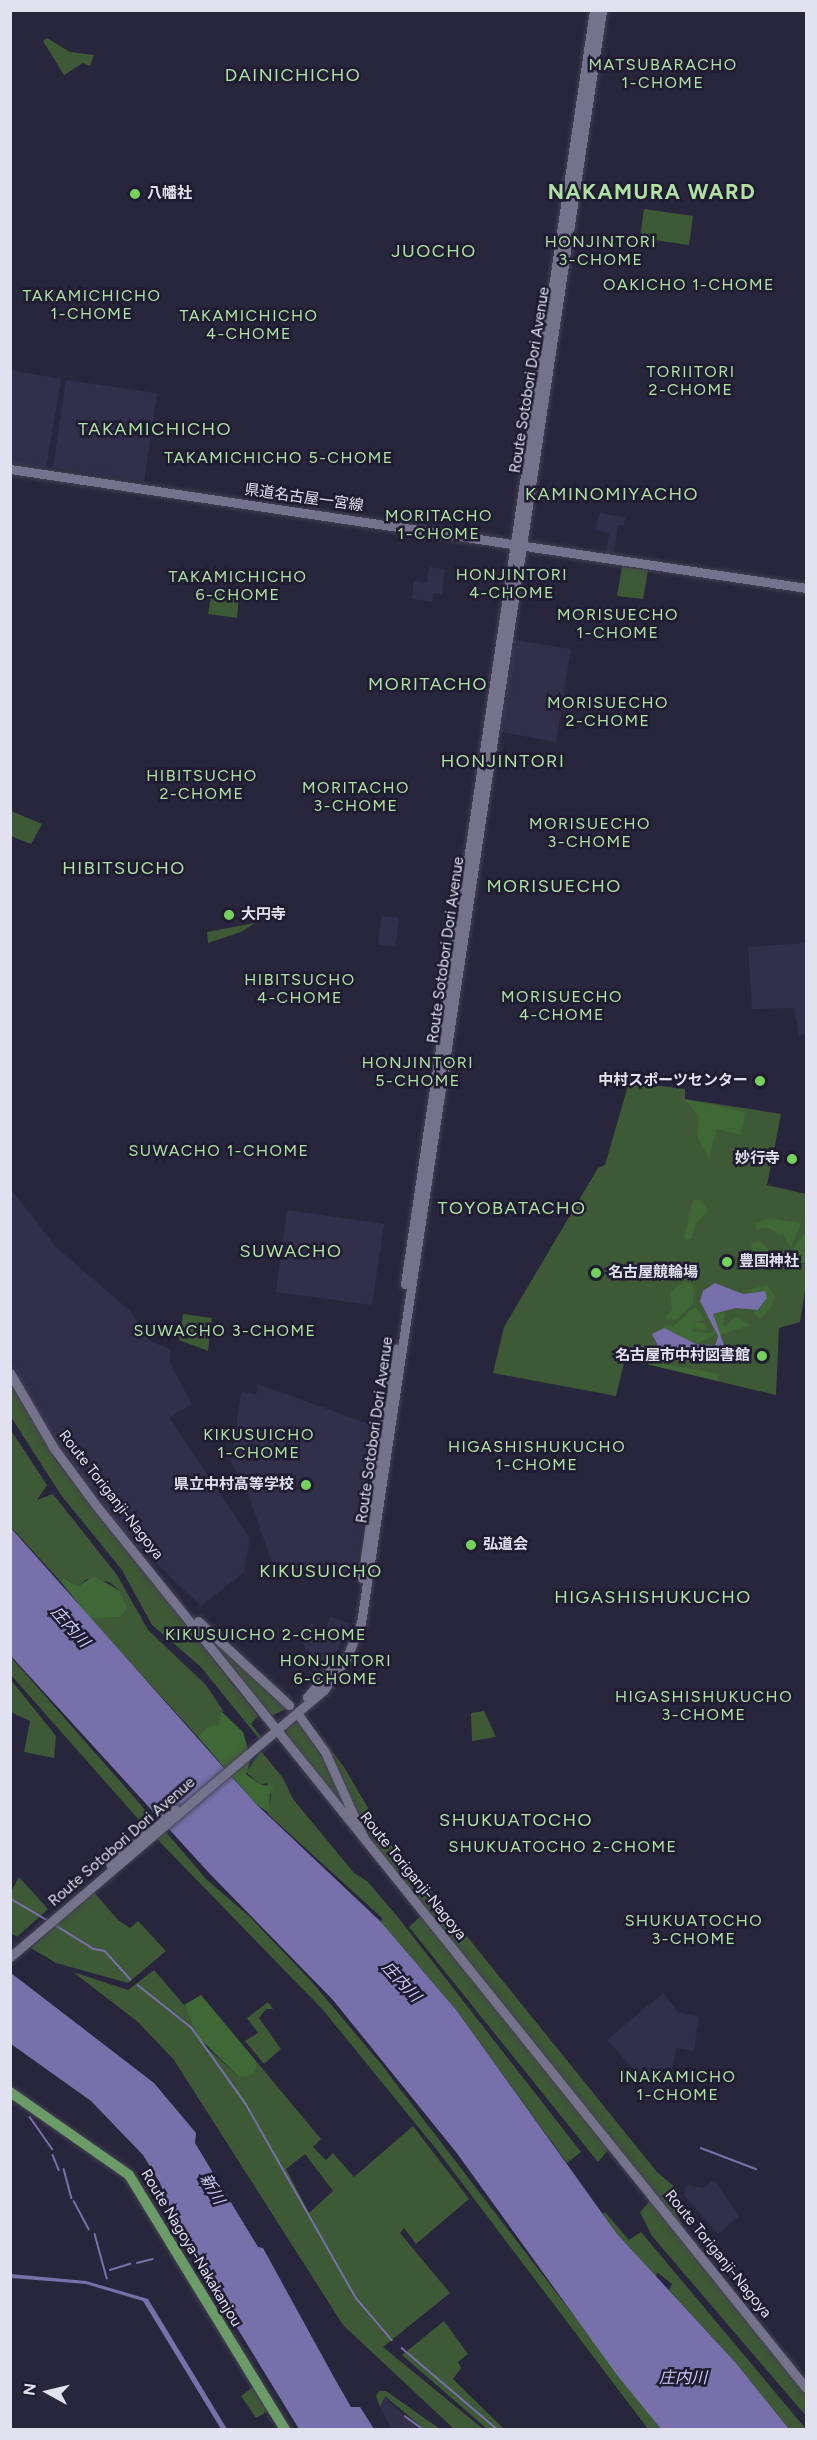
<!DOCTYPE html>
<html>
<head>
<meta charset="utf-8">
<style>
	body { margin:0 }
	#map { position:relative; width:817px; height:2440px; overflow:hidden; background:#28263c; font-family:Figtree,"Noto Sans JP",sans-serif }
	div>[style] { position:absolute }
	.built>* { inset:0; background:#322f4a }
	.green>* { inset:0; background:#3d5936 }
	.forest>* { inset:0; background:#406837 }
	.water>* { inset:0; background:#7770aa }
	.stream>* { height:1.5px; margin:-0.75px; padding:0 0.75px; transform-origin:0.75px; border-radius:0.75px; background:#7770aa }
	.roads { filter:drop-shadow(0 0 2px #444153) drop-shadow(0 0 2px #444153) }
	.secondary>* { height:9px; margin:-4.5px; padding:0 4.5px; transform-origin:4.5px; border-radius:4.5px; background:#75738c }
	.primary>* { height:10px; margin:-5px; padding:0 5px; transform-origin:5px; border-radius:5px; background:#6b9c68 }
	.dots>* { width:16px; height:16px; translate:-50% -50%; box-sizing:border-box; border:3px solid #1f1c31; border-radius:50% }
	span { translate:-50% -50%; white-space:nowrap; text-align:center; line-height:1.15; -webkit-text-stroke:5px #1f1c31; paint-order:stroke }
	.poi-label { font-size:15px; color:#e2e1ef; font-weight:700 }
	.left { translate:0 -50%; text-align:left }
	.right { translate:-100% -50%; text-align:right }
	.street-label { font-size:15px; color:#e2e1ef }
	.neighbourhood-label { font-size:16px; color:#afe1a2; letter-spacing:1.5px }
	.water-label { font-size:16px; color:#d0cbfe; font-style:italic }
	.quarter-label { font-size:18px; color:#afe1a2; letter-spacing:1.5px }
	.district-label { font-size:21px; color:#afe1a2; font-weight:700; letter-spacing:1.5px }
	.frame { position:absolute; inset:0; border:12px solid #e2e1ef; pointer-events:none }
	.north { position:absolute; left:18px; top:2362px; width:60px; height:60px; -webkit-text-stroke:4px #1f1c31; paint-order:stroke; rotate:278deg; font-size:16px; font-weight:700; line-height:24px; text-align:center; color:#e2e1ef }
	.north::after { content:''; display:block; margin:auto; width:21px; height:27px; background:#e2e1ef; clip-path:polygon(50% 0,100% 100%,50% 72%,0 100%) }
</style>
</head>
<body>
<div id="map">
	<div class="built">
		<div style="clip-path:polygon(11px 370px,61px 379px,46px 468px,11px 463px)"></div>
		<div style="clip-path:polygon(66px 380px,157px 393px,144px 482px,53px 468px)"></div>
		<div style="clip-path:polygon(599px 513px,625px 517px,624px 525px,618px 525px,614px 553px,606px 552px,609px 533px,596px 531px)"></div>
		<div style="clip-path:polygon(429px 567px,445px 569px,442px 594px,433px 593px,432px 602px,412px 599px,414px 581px,427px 583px)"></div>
		<div style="clip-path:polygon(514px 640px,571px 649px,556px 742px,501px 732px)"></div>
		<div style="clip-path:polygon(381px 916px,399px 918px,395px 946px,378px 945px)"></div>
		<div style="clip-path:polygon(806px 943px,806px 1034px,799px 1036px,794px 1008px,752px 1009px,748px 947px)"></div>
		<div style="clip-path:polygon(10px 1188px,56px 1247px,130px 1311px,149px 1340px,170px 1350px,170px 1364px,192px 1404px,169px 1418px,250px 1538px,244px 1572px,201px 1606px,120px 1529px,82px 1481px,55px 1445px,11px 1366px)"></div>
		<div style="clip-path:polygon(287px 1210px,384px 1224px,372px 1305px,276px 1292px)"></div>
		<div style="clip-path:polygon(258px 1384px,377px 1427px,355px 1576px,273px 1565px,248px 1494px,231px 1462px,241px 1392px,256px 1394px)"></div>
		<div style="clip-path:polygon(330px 1617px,349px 1623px,337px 1653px,318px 1680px,302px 1640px,311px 1623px,325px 1630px)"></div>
		<div style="clip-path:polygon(663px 1993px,678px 2012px,699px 2017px,694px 2051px,676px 2048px,673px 2066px,649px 2086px,607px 2040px)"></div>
		<div style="clip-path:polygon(714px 2180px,739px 2216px,718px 2234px,684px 2195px,686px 2185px,703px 2188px)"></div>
		<div style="clip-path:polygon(384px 2396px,405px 2416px,424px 2429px,391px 2429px,380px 2407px)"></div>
	</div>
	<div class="green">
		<div style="clip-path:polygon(47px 38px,70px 52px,94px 55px,90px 66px,83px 63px,64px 75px,43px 41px)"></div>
		<div style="clip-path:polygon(644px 209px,693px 216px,689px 245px,640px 238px)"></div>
		<div style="clip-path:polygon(622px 567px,648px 570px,643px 599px,617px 596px)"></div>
		<div style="clip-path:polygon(212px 592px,239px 596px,237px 618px,208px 614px)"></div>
		<div style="clip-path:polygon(11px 811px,42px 824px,31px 844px,11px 836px)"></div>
		<div style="clip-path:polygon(255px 923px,241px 932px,208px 943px,207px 932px)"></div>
		<div style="clip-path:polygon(629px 1082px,685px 1089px,685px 1099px,781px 1114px,767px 1185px,806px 1194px,806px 1285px,800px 1322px,779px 1328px,776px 1395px,625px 1359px,616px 1396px,493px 1373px,504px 1327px,598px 1168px,605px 1165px)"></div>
		<div style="clip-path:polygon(183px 1314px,212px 1318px,208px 1351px,179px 1340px)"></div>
		<div style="clip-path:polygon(10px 1381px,57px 1462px,258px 1716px,251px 1724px,262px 1738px,260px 1740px,200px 1666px,152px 1625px,122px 1570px,61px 1495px,11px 1417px)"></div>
		<div style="clip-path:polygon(10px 1429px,47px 1485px,37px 1500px,53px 1494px,117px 1575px,148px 1630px,206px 1685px,224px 1712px,221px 1711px,220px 1725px,198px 1737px,90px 1618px,128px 1608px,120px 1591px,109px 1582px,87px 1579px,78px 1586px,65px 1578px,61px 1582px,11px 1527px)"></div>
		<div style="clip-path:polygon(206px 1634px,269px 1689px,286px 1709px,271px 1716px)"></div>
		<div style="clip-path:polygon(10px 1656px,155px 1821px,146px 1828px,11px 1675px)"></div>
		<div style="clip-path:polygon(11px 1680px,56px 1736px,54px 1758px,24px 1752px,30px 1721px,11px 1712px)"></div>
		<div style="clip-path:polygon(484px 1711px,496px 1737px,472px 1741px,471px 1713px)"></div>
		<div style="clip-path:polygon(297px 1720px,330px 1769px,351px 1815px,347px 1815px,285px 1735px,286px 1729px)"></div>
		<div style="clip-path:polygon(314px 1728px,344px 1767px,381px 1830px,657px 2172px,677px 2189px,674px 2209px,687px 2235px,377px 1848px)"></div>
		<div style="clip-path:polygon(261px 1751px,283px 1778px,293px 1799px,354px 1873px,367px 1881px,397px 1916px,581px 2152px,567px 2163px,457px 2011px,381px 1922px,382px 1918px,268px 1814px,271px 1795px,267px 1783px,261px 1785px,246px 1772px)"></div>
		<div style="clip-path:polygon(165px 1831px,206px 1879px,250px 1917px,311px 1981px,381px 2064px,661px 2429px,648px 2429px,437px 2150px,323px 2010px,157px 1839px)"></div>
		<div style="clip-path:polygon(19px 1877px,48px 1909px,17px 1937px,11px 1933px,10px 1894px)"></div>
		<div style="clip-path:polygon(93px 1891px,118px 1920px,130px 1928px,138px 1921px,166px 1951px,128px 1983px,56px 1963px,31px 1948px)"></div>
		<div style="clip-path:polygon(422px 1915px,609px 2149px,598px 2162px,409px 1927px)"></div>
		<div style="clip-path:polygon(evenodd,154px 1970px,184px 2005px,205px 2046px,239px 2077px,256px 2069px,256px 2061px,321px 2139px,313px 2147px,326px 2160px,333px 2153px,354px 2177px,413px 2126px,466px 2195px,469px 2199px,416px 2244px,404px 2228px,400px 2233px,450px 2293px,383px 2347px,483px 2429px,454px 2429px,343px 2325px,174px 2060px,138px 2022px,73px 1972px,128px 1990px,154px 1970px,305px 2154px,333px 2191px,309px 2213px,286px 2169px,305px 2154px)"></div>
		<div style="clip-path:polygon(268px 2002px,273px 2009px,266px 2009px,259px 2018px,281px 2049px,264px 2064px,245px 2041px,258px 2033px,247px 2018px)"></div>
		<div style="clip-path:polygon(650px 2201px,806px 2394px,806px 2416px,652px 2236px,640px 2212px)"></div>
		<div style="clip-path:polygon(605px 2212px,629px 2240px,641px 2232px,806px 2429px,789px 2429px,735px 2362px,669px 2290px,672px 2284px,657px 2272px,656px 2277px,617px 2234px,603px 2214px)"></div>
		<div style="clip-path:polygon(444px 2321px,468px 2354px,458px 2362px,461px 2368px,453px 2379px,504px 2429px,487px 2429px,402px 2355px)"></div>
		<div style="clip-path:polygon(253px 2387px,268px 2411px,256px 2418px,241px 2396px)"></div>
		<div style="clip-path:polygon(379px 2391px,386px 2391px,440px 2429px,424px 2429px,385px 2396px,380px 2407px,376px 2396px)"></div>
	</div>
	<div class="forest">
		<div style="clip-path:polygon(685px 1099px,745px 1112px,741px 1135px,717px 1129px,709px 1159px,697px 1136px,699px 1117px)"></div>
		<div style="clip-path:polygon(699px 1199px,708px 1210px,695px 1224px,692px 1238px,687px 1240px,684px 1237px,693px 1201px)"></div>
		<div style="clip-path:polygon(770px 1218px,801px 1223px,791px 1248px,783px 1234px,780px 1236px,769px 1228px,756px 1229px,756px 1223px)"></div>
		<div style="clip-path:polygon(806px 1234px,806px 1268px,805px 1262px,793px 1268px,785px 1267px,793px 1251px,793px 1263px,796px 1263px,798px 1250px,794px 1250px,802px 1235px)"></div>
		<div style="clip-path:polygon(760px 1240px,772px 1254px,790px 1250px,781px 1268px,775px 1267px,774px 1262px,769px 1266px,755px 1262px,751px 1244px)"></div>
		<div style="clip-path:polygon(685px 1281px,694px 1285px,693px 1304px,677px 1319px,667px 1320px,665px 1317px,672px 1310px,670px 1292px)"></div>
		<div style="clip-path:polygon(767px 1285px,775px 1295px,772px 1306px,760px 1319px,753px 1313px,761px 1309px,767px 1298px,761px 1291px,740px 1292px)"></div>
		<div style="clip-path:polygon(695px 1307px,705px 1320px,692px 1322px,704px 1323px,708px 1331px,693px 1328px,692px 1332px,710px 1333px,715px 1329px,715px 1335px,696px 1344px,664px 1328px,665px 1325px,674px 1326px)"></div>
		<div style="clip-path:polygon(725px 1312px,723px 1327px,736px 1317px,750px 1325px,720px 1335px,712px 1315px)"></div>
		<div style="clip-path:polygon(646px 1351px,662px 1364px,716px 1373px,719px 1381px,639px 1362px)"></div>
		<div style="clip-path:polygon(94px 1576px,120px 1591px,128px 1608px,120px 1617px,90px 1618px,61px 1582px,64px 1578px,78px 1586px)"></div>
		<div style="clip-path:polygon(221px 1711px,243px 1732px,251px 1759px,246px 1774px,261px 1785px,274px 1786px,270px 1792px,269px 1813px,256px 1804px,198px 1737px,207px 1727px,219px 1725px)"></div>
		<div style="clip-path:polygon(201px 1995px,256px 2061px,256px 2069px,250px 2076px,239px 2077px,200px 2039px,184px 2005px)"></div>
	</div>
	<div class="water">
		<div style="clip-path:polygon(715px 1283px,743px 1294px,765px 1291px,767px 1298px,758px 1310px,736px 1308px,713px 1314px,726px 1351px,718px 1357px,713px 1354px,718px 1336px,700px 1301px,703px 1291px)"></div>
		<div style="clip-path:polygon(664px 1328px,696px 1344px,712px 1345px,710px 1353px,703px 1360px,687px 1355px,681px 1359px,663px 1356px,652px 1334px)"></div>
		<div style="clip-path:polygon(10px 1527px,256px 1804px,381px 1922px,457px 2011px,617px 2234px,735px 2362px,789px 2429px,661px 2429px,617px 2375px,456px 2152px,333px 2000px,210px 1874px,11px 1656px)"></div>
		<div style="clip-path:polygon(11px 1973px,154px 2083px,196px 2133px,195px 2143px,258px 2247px,263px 2248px,336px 2381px,351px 2407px,360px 2407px,374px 2429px,299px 2429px,182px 2238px,160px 2183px,143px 2155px,91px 2101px,11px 2044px)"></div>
		<div style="clip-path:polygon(11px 2274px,86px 2281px,148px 2299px,227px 2429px,221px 2429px,143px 2301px,86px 2284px,11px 2278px)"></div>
	</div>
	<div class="stream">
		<div style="left:11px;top:1899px;width:44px;rotate:30.1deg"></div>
		<div style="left:55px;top:1925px;width:46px;rotate:31.6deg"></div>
		<div style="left:94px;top:1949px;width:11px;rotate:10deg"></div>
		<div style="left:105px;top:1951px;width:38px;rotate:48deg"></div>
		<div style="left:138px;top:1985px;width:69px;rotate:38.5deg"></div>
		<div style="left:192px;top:2028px;width:93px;rotate:54.6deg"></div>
		<div style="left:246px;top:2104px;width:224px;rotate:60.4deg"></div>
		<div style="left:357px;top:2299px;width:54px;rotate:49.5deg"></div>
		<div style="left:30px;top:2117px;width:39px;rotate:55deg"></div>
		<div style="left:701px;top:2148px;width:59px;rotate:20.9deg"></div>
		<div style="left:53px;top:2155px;width:16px;rotate:68deg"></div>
		<div style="left:64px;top:2169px;width:30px;rotate:75deg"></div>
		<div style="left:74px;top:2201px;width:32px;rotate:62deg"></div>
		<div style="left:95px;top:2234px;width:46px;rotate:74.7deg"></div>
		<div style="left:137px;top:2263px;width:16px;rotate:-14deg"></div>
		<div style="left:110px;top:2270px;width:21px;rotate:-17deg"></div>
		<div style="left:402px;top:2348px;width:126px;rotate:40.5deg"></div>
		<div style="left:405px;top:2416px;width:24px;rotate:36deg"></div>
	</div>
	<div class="roads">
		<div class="secondary">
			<div style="left:10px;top:469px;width:805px;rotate:8.5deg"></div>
			<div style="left:405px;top:1284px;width:1288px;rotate:-81.56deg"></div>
			<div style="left:10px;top:1373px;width:86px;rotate:59.8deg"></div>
			<div style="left:53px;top:1447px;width:71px;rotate:53.6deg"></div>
			<div style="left:95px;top:1504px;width:1134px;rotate:51.19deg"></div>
			<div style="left:362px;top:1578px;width:232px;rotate:-81.6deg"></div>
			<div style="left:198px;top:1621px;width:124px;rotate:42.7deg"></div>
			<div style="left:307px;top:1697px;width:49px;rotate:-49.1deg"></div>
			<div style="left:300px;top:1717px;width:43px;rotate:54.5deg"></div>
			<div style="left:325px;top:1752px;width:92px;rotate:65.7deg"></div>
			<div style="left:110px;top:1864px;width:85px;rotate:-40.2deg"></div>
			<div style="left:10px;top:1957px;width:412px;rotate:-40.4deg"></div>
			<div style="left:324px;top:1690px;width:40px;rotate:-55.1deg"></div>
			<div style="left:347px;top:1657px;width:37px;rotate:-68deg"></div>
			<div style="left:361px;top:1623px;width:1631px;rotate:-81.5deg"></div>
		</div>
		<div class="primary">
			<div style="left:10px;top:2092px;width:145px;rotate:34.9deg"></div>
			<div style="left:129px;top:2175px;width:299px;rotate:58.5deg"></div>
		</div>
	</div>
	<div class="dots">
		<div style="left:135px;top:194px;background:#74d25c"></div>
		<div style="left:229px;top:915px;background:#74d25c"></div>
		<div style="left:760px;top:1081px;background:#74d25c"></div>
		<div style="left:792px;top:1159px;background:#74d25c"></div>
		<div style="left:727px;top:1262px;background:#74d25c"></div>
		<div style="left:596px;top:1273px;background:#74d25c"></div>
		<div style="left:762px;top:1356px;background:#74d25c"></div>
		<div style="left:306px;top:1485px;background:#74d25c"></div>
		<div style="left:471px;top:1545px;background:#74d25c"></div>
	</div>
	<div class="poi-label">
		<span class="left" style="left:147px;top:194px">八幡社</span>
		<span class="left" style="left:241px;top:915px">大円寺</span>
		<span class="right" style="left:748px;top:1081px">中村スポーツセンター</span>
		<span class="right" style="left:780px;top:1159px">妙行寺</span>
		<span class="left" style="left:739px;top:1262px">豊国神社</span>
		<span class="left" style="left:608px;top:1273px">名古屋競輪場</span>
		<span class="right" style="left:750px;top:1356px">名古屋市中村図書館</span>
		<span class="right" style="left:294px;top:1485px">県立中村高等学校</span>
		<span class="left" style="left:483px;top:1545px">弘道会</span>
	</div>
	<div class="street-label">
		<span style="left:530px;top:380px;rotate:-81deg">Route Sotobori Dori Avenue</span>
		<span style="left:304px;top:498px;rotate:8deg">県道名古屋一宮線</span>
		<span style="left:446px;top:950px;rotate:-82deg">Route Sotobori Dori Avenue</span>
		<span style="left:375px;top:1430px;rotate:-82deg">Route Sotobori Dori Avenue</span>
		<span style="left:111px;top:1495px;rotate:52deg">Route Toriganji-Nagoya</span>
		<span style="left:122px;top:1842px;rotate:-41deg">Route Sotobori Dori Avenue</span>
		<span style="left:413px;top:1876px;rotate:51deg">Route Toriganji-Nagoya</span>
		<span style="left:191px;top:2248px;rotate:59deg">Route Nagoya-Nakakanjou</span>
		<span style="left:718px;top:2254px;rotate:51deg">Route Toriganji-Nagoya</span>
	</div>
	<div class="neighbourhood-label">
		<span style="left:663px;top:74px">MATSUBARACHO<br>1-CHOME</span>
		<span style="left:601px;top:251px">HONJINTORI<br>3-CHOME</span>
		<span style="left:689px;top:285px">OAKICHO 1-CHOME</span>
		<span style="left:92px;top:305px">TAKAMICHICHO<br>1-CHOME</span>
		<span style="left:249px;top:325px">TAKAMICHICHO<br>4-CHOME</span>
		<span style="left:691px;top:381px">TORIITORI<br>2-CHOME</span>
		<span style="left:279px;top:458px">TAKAMICHICHO 5-CHOME</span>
		<span style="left:439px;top:525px">MORITACHO<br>1-CHOME</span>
		<span style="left:512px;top:584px">HONJINTORI<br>4-CHOME</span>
		<span style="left:238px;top:586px">TAKAMICHICHO<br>6-CHOME</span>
		<span style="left:618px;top:624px">MORISUECHO<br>1-CHOME</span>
		<span style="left:608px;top:712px">MORISUECHO<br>2-CHOME</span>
		<span style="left:202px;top:785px">HIBITSUCHO<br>2-CHOME</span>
		<span style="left:356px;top:797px">MORITACHO<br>3-CHOME</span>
		<span style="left:590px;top:833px">MORISUECHO<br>3-CHOME</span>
		<span style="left:300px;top:989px">HIBITSUCHO<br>4-CHOME</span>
		<span style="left:562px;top:1006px">MORISUECHO<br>4-CHOME</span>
		<span style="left:418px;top:1072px">HONJINTORI<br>5-CHOME</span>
		<span style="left:219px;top:1151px">SUWACHO 1-CHOME</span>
		<span style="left:225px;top:1331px">SUWACHO 3-CHOME</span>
		<span style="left:259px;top:1444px">KIKUSUICHO<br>1-CHOME</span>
		<span style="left:537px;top:1456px">HIGASHISHUKUCHO<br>1-CHOME</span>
		<span style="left:266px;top:1635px">KIKUSUICHO 2-CHOME</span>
		<span style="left:336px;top:1670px">HONJINTORI<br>6-CHOME</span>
		<span style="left:704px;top:1706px">HIGASHISHUKUCHO<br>3-CHOME</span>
		<span style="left:563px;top:1847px">SHUKUATOCHO 2-CHOME</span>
		<span style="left:694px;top:1930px">SHUKUATOCHO<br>3-CHOME</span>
		<span style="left:678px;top:2086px">INAKAMICHO<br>1-CHOME</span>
	</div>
	<div class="water-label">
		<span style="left:70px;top:1627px;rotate:48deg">庄内川</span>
		<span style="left:401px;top:1982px;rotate:47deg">庄内川</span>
		<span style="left:212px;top:2189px;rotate:60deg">新川</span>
		<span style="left:683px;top:2378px">庄内川</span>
	</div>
	<div class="quarter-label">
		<span style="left:293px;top:75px">DAINICHICHO</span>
		<span style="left:434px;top:251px">JUOCHO</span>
		<span style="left:155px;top:429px">TAKAMICHICHO</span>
		<span style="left:612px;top:494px">KAMINOMIYACHO</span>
		<span style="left:428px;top:684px">MORITACHO</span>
		<span style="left:503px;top:761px">HONJINTORI</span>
		<span style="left:124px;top:868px">HIBITSUCHO</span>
		<span style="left:554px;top:886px">MORISUECHO</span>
		<span style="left:512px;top:1208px">TOYOBATACHO</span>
		<span style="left:291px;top:1251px">SUWACHO</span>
		<span style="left:321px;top:1571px">KIKUSUICHO</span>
		<span style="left:653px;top:1597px">HIGASHISHUKUCHO</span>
		<span style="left:516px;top:1820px">SHUKUATOCHO</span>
	</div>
	<div class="district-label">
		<span style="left:652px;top:192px">NAKAMURA WARD</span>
	</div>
	<div class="frame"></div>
	<div class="north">N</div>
</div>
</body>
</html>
